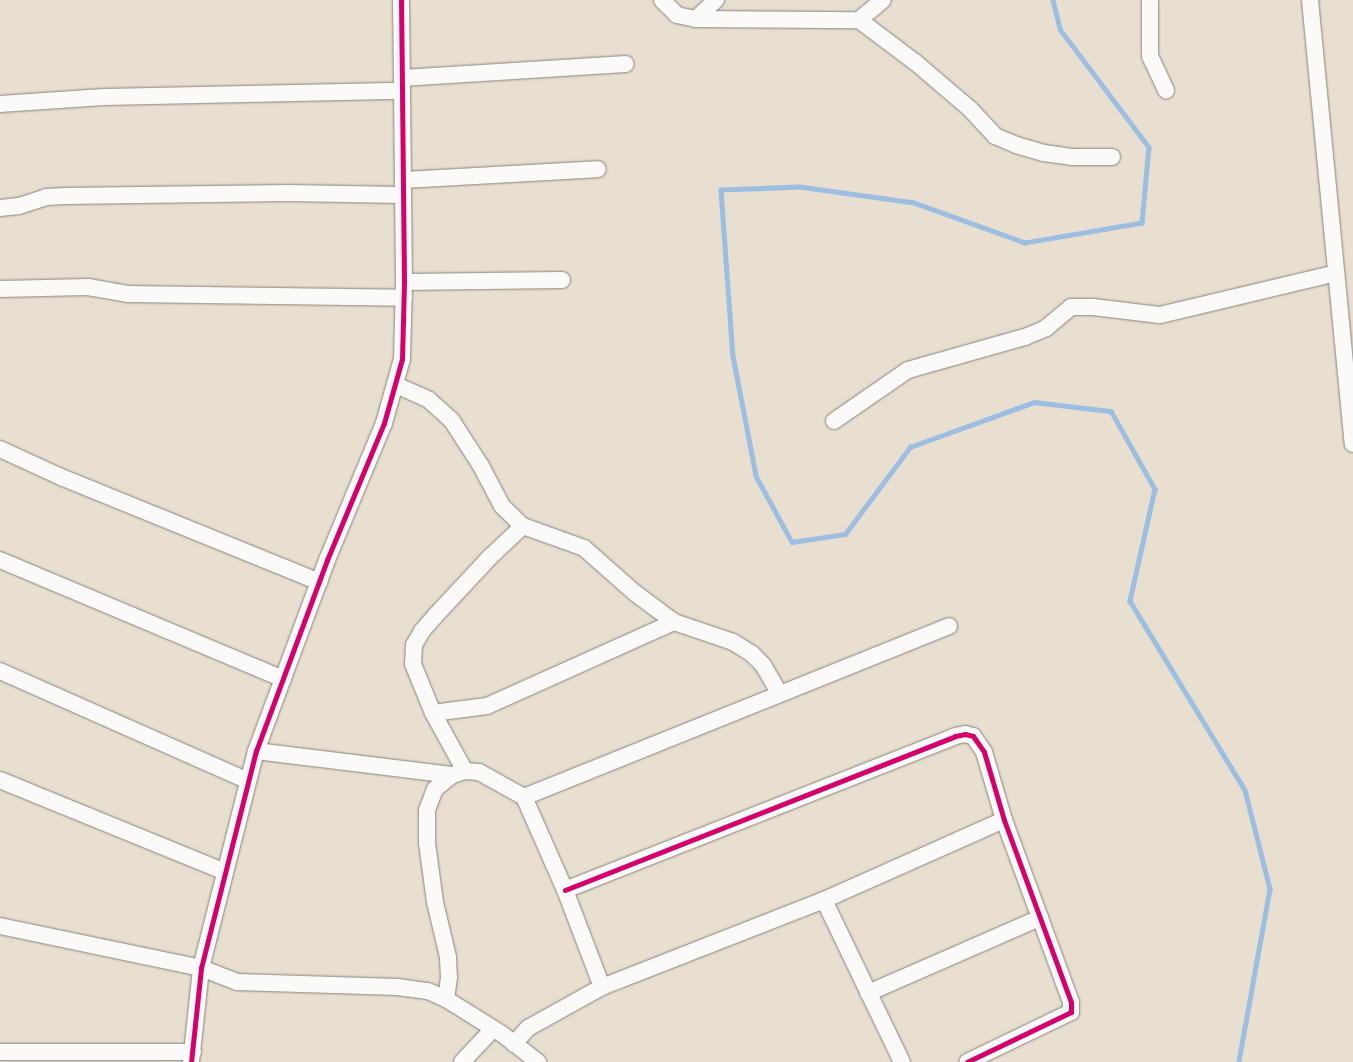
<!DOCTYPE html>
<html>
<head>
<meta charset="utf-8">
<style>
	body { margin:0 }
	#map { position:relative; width:1353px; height:1062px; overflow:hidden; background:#e8dfd0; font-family:"Balsamiq Sans",sans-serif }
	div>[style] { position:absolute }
	.stream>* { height:4.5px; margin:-2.25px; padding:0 2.25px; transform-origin:2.25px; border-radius:2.25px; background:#9bbee1 }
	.roads { filter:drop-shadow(0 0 1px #88847c) drop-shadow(0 0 1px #88847c) }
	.minor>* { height:16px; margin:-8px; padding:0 8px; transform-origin:8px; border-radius:8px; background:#fcfaf8 }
	.cycleway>* { height:5px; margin:-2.5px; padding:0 2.5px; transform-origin:2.5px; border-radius:2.5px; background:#d6006c }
	span { translate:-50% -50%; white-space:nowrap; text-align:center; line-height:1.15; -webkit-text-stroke:5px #fdfcf7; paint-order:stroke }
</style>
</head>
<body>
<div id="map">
	<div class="stream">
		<div style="left:1053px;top:0;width:30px;rotate:76deg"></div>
		<div style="left:1060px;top:29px;width:148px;rotate:53deg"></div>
		<div style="left:1149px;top:147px;width:76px;rotate:95.3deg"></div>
		<div style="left:1142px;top:223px;width:119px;rotate:170.3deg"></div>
		<div style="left:1025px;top:243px;width:118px;rotate:-160.2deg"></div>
		<div style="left:914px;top:203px;width:115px;rotate:-172deg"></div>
		<div style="left:800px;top:187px;width:79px;rotate:177.8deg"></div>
		<div style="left:721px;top:190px;width:166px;rotate:85.9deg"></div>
		<div style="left:733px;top:356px;width:122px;rotate:79.1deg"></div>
		<div style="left:756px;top:476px;width:75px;rotate:61.4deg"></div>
		<div style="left:792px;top:542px;width:54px;rotate:-8.6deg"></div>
		<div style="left:845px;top:534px;width:109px;rotate:-53.2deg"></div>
		<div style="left:910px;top:447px;width:132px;rotate:-19.9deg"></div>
		<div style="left:1034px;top:402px;width:78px;rotate:6.7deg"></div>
		<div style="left:1111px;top:411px;width:90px;rotate:60.6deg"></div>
		<div style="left:1155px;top:489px;width:115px;rotate:102.6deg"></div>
		<div style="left:1130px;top:601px;width:221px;rotate:58.7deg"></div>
		<div style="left:1245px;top:790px;width:102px;rotate:75.8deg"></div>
		<div style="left:1270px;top:889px;width:176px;rotate:100.2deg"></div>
	</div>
	<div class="roads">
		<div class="minor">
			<div style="left:662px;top:0;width:21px;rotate:45deg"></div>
			<div style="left:677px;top:15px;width:19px;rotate:12deg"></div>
			<div style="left:696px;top:19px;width:163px;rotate:0.4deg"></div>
			<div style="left:859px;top:20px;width:70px;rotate:36.9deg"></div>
			<div style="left:915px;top:62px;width:72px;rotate:40.5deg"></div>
			<div style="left:970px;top:109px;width:37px;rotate:47deg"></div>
			<div style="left:995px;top:136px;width:23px;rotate:23deg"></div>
			<div style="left:1016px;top:145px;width:29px;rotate:16deg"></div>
			<div style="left:1044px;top:153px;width:28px;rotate:8deg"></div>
			<div style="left:1072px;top:157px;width:40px"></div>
			<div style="left:1150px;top:0;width:56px;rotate:90deg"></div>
			<div style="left:1150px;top:56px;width:38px;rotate:65deg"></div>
			<div style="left:1310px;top:0;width:446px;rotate:84.5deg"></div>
			<div style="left:696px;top:19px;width:28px;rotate:-44deg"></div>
			<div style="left:859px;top:20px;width:31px;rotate:-40deg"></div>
			<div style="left:402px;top:78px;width:224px;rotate:-3.6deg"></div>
			<div style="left:0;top:104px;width:104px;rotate:-3.9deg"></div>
			<div style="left:104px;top:97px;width:298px;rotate:-1.2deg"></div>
			<div style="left:403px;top:180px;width:195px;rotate:-3.2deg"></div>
			<div style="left:0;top:208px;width:19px;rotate:-6deg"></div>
			<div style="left:19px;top:206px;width:28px;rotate:-18deg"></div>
			<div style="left:46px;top:197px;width:19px;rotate:-3deg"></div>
			<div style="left:65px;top:196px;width:223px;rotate:-0.8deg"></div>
			<div style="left:288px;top:193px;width:115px;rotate:1deg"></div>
			<div style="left:404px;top:282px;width:158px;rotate:-0.7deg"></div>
			<div style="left:0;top:289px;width:88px;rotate:-1.3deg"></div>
			<div style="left:88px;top:287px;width:40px;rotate:10deg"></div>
			<div style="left:127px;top:294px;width:277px;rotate:0.8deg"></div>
			<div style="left:396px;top:385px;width:36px;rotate:24deg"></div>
			<div style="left:429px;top:400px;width:31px;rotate:42deg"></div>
			<div style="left:452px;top:421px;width:54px;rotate:57.2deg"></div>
			<div style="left:481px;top:466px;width:45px;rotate:62.3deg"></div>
			<div style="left:502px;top:506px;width:29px;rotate:44deg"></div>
			<div style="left:523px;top:526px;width:65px;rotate:19.8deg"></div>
			<div style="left:584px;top:548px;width:68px;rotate:41.4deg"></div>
			<div style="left:635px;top:593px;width:49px;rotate:36.6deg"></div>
			<div style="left:674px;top:622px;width:62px;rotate:18.7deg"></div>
			<div style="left:733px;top:642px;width:22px;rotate:32deg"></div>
			<div style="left:752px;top:654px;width:16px;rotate:45deg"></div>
			<div style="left:763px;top:665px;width:32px;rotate:60deg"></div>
			<div style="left:834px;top:421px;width:90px;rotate:-34.6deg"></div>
			<div style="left:908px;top:370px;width:122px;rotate:-15.8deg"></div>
			<div style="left:1025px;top:337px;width:23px;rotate:-23deg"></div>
			<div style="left:1046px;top:328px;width:33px;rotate:-40deg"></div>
			<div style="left:1071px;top:307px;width:22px"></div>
			<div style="left:1093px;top:307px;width:67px;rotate:6.8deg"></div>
			<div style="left:1160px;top:315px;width:181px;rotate:-13.4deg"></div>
			<div style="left:0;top:449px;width:67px;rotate:24.7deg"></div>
			<div style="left:61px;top:477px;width:279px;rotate:22.1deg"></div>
			<div style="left:0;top:560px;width:307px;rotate:22.8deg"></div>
			<div style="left:0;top:671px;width:271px;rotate:23.9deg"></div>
			<div style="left:433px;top:713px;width:54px;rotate:-7.4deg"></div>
			<div style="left:487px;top:706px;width:205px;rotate:-24.2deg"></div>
			<div style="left:256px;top:751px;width:197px;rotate:7deg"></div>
			<div style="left:465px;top:771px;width:66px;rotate:-118.9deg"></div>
			<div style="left:433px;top:713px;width:53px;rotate:-112.2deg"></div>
			<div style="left:413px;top:664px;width:19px;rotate:-87deg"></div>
			<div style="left:414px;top:645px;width:16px;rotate:-60deg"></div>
			<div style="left:422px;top:631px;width:20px;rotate:-49deg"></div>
			<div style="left:435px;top:616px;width:81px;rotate:-47deg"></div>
			<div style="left:490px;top:557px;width:45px;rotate:-43.2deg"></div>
			<div style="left:0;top:780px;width:243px;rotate:22.2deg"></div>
			<div style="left:524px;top:797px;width:102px;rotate:66.2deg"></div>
			<div style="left:565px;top:890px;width:104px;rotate:69.1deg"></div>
			<div style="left:565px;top:890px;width:419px;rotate:-21.5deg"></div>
			<div style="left:955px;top:736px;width:10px;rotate:-11deg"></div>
			<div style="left:965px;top:734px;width:8px;rotate:14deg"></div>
			<div style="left:973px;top:736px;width:19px;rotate:55deg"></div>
			<div style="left:984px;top:752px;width:71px;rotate:73.6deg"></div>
			<div style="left:1004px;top:820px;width:194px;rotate:69.8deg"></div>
			<div style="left:1071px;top:1002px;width:10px;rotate:90deg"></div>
			<div style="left:1071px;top:1012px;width:115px;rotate:154.3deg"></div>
			<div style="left:824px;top:900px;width:180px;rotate:64.3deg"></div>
			<div style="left:0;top:926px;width:205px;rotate:11.8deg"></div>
			<div style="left:201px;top:968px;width:39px;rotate:21deg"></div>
			<div style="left:237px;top:982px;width:161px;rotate:1.8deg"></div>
			<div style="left:398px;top:987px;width:30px;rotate:8deg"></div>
			<div style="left:428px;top:991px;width:20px;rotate:24deg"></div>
			<div style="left:446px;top:999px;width:66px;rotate:32deg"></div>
			<div style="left:502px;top:1034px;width:46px;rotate:37.9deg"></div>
			<div style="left:868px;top:993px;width:188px;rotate:-23.6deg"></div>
			<div style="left:446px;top:999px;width:21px;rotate:-82deg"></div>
			<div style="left:449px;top:978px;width:21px;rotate:-93deg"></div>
			<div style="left:448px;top:957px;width:57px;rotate:-103.3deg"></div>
			<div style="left:435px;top:902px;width:60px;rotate:-97.7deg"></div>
			<div style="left:427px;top:843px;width:33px;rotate:-90deg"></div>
			<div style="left:427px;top:810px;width:22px;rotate:-69deg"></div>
			<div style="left:435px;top:789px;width:22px;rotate:-39deg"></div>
			<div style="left:452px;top:775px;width:14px;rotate:-17deg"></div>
			<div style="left:465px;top:771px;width:14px;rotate:4deg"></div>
			<div style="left:479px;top:772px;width:51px;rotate:29.1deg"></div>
			<div style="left:524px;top:797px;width:458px;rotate:-21.9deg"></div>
			<div style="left:514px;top:1044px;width:21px;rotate:-49deg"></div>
			<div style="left:528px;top:1028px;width:85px;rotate:-29deg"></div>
			<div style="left:602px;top:987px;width:238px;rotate:-21.4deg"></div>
			<div style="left:824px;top:900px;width:197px;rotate:-24deg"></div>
			<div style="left:0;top:1052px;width:193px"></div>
			<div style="left:191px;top:1062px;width:95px;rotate:-83.9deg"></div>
			<div style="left:201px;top:968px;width:224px;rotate:-75.8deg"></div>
			<div style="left:256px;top:751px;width:204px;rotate:-69.6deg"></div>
			<div style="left:327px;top:560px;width:148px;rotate:-67.4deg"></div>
			<div style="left:384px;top:423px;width:66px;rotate:-74.3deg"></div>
			<div style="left:402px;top:359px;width:77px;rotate:-88.5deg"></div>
			<div style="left:404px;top:282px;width:282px;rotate:-90.6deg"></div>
			<div style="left:462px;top:1062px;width:45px;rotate:-46.8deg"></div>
		</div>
	</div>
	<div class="cycleway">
		<div style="left:565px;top:890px;width:419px;rotate:-21.5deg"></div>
		<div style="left:955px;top:736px;width:10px;rotate:-11deg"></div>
		<div style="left:965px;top:734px;width:8px;rotate:14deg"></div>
		<div style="left:973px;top:736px;width:19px;rotate:55deg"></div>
		<div style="left:984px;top:752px;width:71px;rotate:73.6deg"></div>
		<div style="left:1004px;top:820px;width:194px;rotate:69.8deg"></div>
		<div style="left:1071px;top:1002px;width:10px;rotate:90deg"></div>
		<div style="left:1071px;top:1012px;width:115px;rotate:154.3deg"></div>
		<div style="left:191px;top:1062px;width:95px;rotate:-83.9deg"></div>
		<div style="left:201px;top:968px;width:224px;rotate:-75.8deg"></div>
		<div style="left:256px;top:751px;width:204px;rotate:-69.6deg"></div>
		<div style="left:327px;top:560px;width:148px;rotate:-67.4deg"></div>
		<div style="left:384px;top:423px;width:66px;rotate:-74.3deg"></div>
		<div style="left:402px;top:359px;width:77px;rotate:-88.5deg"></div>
		<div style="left:404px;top:282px;width:282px;rotate:-90.6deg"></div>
	</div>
</div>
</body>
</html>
